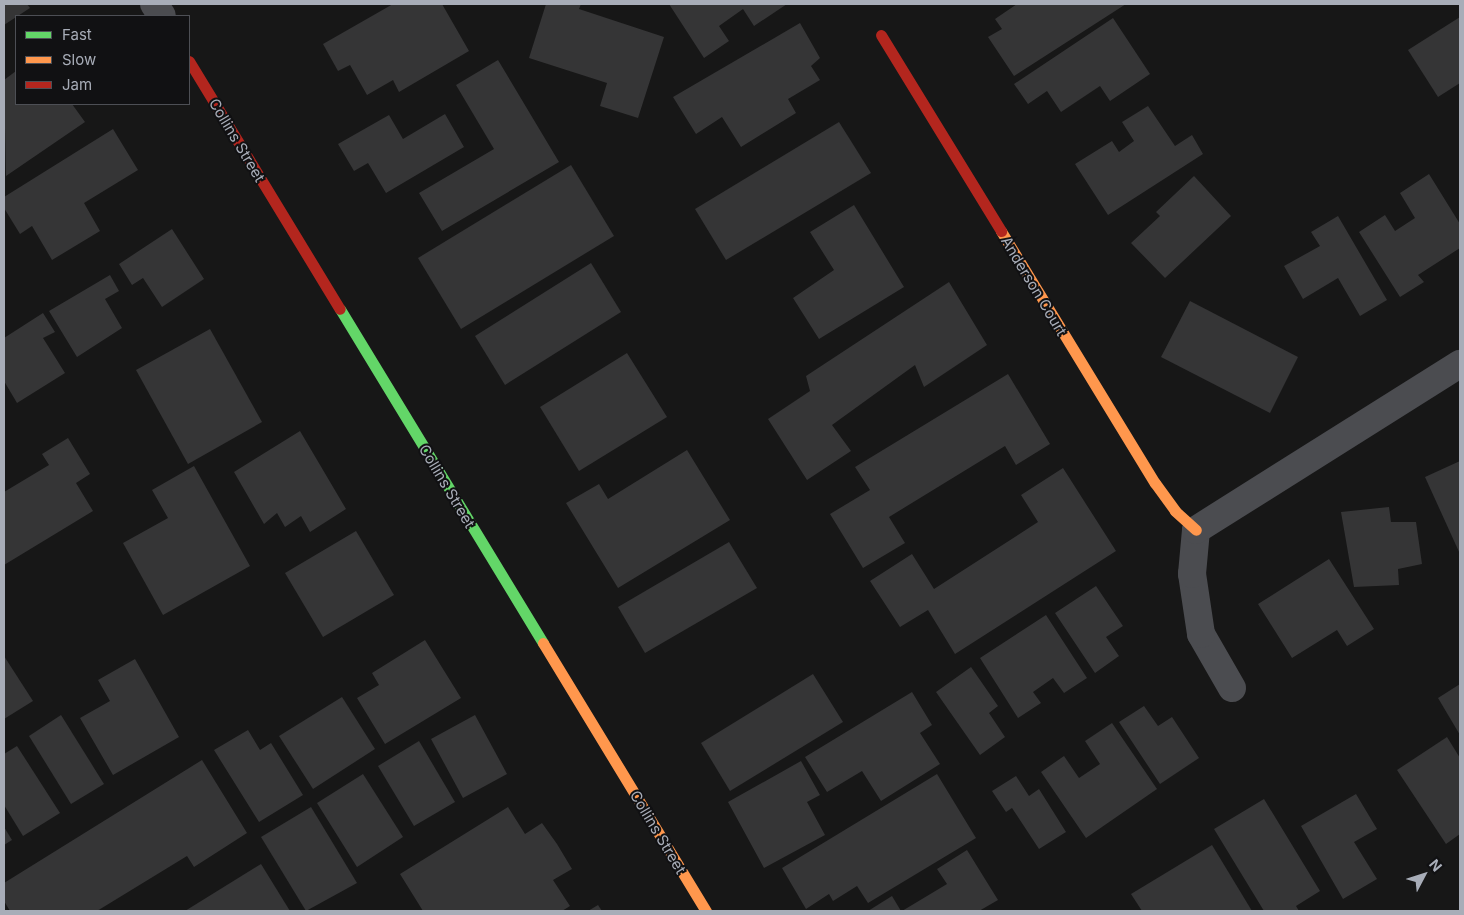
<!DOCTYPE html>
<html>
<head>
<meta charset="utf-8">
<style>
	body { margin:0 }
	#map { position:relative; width:1464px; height:915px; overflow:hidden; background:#171717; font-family:Inter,sans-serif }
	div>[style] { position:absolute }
	.building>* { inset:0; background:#353536 }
	.street>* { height:28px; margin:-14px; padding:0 14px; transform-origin:14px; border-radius:14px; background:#4b4c50 }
	.fast>* { height:11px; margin:-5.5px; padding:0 5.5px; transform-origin:5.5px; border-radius:5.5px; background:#63d668 }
	.slow>* { height:11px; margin:-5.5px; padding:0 5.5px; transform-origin:5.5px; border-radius:5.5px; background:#ff974d }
	.jam>* { height:11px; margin:-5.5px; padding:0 5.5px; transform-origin:5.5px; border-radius:5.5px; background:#b3261e }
	span { translate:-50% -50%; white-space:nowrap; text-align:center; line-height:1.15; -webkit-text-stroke:4px #111113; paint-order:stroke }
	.street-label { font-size:15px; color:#a8adb8 }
	.frame { position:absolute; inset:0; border:5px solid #a8adb8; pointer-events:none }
	.legend { position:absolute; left:15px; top:15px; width:175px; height:90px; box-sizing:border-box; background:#111113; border:1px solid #4d4f55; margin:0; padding:6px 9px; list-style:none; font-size:15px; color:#a8adb8 }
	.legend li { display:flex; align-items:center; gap:10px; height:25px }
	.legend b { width:25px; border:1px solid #4d4f55 }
	.north { position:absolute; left:1399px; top:850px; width:50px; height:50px; -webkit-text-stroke:4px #111113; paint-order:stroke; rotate:50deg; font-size:14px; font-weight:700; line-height:20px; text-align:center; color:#a8adb8 }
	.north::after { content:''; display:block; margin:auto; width:18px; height:22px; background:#a8adb8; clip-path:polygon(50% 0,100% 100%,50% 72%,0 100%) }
</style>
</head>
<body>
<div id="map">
	<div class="building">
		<div style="clip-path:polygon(4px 4px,27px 4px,30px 8px,4px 25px)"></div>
		<div style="clip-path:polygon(393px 4px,442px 4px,469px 51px,399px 92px,393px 80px,367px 95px,350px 65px,338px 71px,323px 44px)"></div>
		<div style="clip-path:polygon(546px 4px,581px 4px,579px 9px,664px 37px,638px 118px,600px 106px,607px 83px,529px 58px)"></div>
		<div style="clip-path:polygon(669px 4px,787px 4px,754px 26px,743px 9px,719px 26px,729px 41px,704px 58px)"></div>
		<div style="clip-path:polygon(1017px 4px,1126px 4px,1014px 76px,988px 37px,1002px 29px,995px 19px)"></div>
		<div style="clip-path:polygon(1460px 17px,1460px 83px,1438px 97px,1408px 50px)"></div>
		<div style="clip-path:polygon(1113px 18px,1150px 74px,1110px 101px,1100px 86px,1061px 112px,1047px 91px,1028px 104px,1014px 84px)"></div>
		<div style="clip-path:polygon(800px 23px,820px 58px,811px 66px,820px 80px,788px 99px,796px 113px,741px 147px,722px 117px,696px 134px,673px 97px)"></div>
		<div style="clip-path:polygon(498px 60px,559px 162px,442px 231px,419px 193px,494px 149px,456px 85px)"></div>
		<div style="clip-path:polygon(16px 71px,16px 104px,72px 104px,85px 122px,6px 176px,4px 80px)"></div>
		<div style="clip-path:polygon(1148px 106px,1175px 146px,1192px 135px,1203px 154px,1108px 215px,1075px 164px,1112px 141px,1119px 152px,1134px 141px,1122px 122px)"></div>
		<div style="clip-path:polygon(445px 114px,464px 147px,386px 193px,368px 163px,354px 171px,338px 144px,389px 115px,403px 139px)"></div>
		<div style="clip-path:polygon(839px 122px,871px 173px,726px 260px,695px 209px)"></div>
		<div style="clip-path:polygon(113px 129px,138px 170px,84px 203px,100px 231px,52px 260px,32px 226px,20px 234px,4px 208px,4px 197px)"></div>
		<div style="clip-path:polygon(571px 165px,614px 236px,461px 329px,418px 258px)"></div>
		<div style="clip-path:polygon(1429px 174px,1460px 224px,1460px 248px,1418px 275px,1424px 282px,1400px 297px,1359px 232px,1385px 215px,1395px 231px,1415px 218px,1400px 193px)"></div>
		<div style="clip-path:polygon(1194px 176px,1231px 216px,1165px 278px,1131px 243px,1160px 216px,1156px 212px)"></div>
		<div style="clip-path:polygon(854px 205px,904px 287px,819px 339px,793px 298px,834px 270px,810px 232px)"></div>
		<div style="clip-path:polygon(1338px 216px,1387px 300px,1360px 316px,1338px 278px,1303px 299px,1284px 266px,1320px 246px,1311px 232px)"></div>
		<div style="clip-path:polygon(172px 229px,204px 279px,162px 307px,143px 278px,132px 285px,119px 264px)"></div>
		<div style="clip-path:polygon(591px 263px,621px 312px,505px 385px,475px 336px)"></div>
		<div style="clip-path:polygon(110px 275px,119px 291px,105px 299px,122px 328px,77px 357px,49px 311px)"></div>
		<div style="clip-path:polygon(949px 282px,987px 345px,924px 387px,915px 365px,832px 425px,851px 451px,807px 480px,768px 419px,810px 391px,806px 376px)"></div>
		<div style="clip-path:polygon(1190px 301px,1298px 357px,1270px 413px,1161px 357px)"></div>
		<div style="clip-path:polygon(43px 313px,55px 332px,43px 338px,65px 373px,17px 403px,4px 381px,4px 338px)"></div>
		<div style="clip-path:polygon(210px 329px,262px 422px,188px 464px,136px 370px)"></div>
		<div style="clip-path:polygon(627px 353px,667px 417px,579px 471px,540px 407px)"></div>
		<div style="clip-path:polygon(1008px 374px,1050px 444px,1016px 465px,1005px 446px,889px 517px,905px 543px,863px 568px,830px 514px,870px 490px,855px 467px)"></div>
		<div style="clip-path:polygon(300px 431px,346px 509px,310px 532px,301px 516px,285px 527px,277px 513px,264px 524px,234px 472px)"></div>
		<div style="clip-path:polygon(68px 438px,90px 474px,76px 483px,93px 511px,4px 565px,4px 492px,49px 465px,42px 454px)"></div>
		<div style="clip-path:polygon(687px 450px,730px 520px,618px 588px,566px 503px,599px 484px,608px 499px)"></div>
		<div style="clip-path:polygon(1460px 461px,1460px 554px,1425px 477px)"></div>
		<div style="clip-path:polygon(194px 466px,250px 566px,163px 615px,123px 543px,168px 518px,152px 490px)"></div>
		<div style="clip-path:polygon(1063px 468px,1116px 551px,955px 654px,928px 610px,900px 627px,870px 581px,912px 554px,934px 589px,1038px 522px,1021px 495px)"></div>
		<div style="clip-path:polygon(1389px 507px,1391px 522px,1416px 522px,1422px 564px,1398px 569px,1399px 585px,1354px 587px,1341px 512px)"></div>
		<div style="clip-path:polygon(356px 531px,394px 595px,323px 637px,285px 573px)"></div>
		<div style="clip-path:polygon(729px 542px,757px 588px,645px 653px,618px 607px)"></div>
		<div style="clip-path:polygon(1329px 559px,1374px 629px,1347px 646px,1337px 630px,1292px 658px,1258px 604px)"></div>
		<div style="clip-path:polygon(1096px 586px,1123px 626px,1106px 637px,1119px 656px,1095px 673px,1055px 613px)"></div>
		<div style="clip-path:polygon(1046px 615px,1087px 678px,1064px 693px,1053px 678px,1033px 692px,1041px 703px,1018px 718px,980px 658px)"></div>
		<div style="clip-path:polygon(425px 640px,461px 698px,385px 744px,357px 698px,379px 685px,372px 673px)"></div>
		<div style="clip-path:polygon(4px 656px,33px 701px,4px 719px)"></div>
		<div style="clip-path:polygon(135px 659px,179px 737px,113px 775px,80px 718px,110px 701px,98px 680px)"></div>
		<div style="clip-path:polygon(971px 667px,998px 706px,989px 713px,1005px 737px,980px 755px,936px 692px)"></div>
		<div style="clip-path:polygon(813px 674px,843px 722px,730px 791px,701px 743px)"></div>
		<div style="clip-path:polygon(1460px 684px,1460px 735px,1438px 698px)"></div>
		<div style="clip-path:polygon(912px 692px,932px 725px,920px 733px,940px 764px,881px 801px,862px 771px,827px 792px,805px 757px)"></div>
		<div style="clip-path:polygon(342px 697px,375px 749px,313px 789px,279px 736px)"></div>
		<div style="clip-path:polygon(1144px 706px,1158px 726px,1172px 717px,1199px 758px,1160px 784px,1119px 722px)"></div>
		<div style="clip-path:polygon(61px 715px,104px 784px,71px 804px,29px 736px)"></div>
		<div style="clip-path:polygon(475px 715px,507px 774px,463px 798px,431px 739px)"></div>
		<div style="clip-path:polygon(1112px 723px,1157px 789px,1086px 838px,1041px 772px,1064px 756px,1079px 778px,1100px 764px,1085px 741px)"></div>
		<div style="clip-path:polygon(248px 730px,260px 750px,271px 743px,303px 795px,259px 822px,214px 750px)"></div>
		<div style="clip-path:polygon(1447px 737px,1460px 758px,1460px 834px,1446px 844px,1397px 770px)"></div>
		<div style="clip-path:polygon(419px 741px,455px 802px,414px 826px,378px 766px)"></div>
		<div style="clip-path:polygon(17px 746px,60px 813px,23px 836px,4px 805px,4px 754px)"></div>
		<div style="clip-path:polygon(202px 760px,247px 833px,194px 867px,187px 856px,97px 911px,10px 911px,4px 901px,4px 883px)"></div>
		<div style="clip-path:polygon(801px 761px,820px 795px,807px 802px,825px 835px,764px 868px,728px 802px)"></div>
		<div style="clip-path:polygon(363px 774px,403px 837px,357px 867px,317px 803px)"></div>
		<div style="clip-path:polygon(937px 774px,976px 838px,868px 903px,857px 886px,833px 901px,829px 894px,806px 909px,782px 868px)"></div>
		<div style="clip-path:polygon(1016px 776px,1029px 796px,1039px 789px,1066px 832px,1039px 849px,1012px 808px,1006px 812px,992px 791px)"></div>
		<div style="clip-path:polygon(1356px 794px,1377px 829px,1354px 842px,1377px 879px,1343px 899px,1301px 826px)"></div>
		<div style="clip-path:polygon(1264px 799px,1320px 891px,1296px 906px,1299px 911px,1264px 911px,1214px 829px)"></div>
		<div style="clip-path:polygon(311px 807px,357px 883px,306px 911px,261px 837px)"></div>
		<div style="clip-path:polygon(508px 807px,525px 834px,542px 823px,557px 844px,572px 869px,553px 880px,570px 906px,562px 911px,423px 911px,400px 874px)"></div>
		<div style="clip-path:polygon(4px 827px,12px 840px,4px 845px)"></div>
		<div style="clip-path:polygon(1212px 845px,1252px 911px,1142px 911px,1131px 894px)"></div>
		<div style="clip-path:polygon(967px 850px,998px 900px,979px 911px,902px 911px,947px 884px,937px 869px)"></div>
		<div style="clip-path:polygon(261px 864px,290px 911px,185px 911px)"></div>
		<div style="clip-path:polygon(892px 896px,901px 911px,868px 911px)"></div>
		<div style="clip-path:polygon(598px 905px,602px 911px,588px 911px)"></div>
	</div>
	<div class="street">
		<div style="left:154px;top:4px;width:14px;rotate:56deg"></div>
		<div style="left:1232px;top:688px;width:62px;rotate:-119.9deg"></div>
		<div style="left:1201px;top:634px;width:61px;rotate:-98.5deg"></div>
		<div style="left:1192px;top:574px;width:44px;rotate:-84.8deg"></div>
		<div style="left:1196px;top:530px;width:312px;rotate:-32.2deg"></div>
	</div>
	<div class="fast">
		<div style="left:340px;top:309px;width:391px;rotate:58.7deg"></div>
	</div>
	<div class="slow">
		<div style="left:1001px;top:231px;width:295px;rotate:58.6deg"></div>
		<div style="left:1155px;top:483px;width:34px;rotate:54deg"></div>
		<div style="left:1175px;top:511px;width:28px;rotate:42deg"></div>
		<div style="left:543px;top:643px;width:314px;rotate:58.7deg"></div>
	</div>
	<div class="jam">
		<div style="left:881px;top:35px;width:230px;rotate:58.5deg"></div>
		<div style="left:189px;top:61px;width:290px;rotate:58.7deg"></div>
	</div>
	<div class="street-label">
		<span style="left:237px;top:140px;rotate:59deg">Collins Street</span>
		<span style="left:1034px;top:286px;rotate:59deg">Anderson Court</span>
		<span style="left:447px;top:486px;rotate:59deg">Collins Street</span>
		<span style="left:658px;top:832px;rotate:59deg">Collins Street</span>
	</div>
	<div class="frame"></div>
	<ul class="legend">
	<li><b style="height:6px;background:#63d668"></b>Fast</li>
	<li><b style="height:6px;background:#ff974d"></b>Slow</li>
	<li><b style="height:6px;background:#b3261e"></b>Jam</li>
	</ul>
	<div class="north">N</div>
</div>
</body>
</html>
